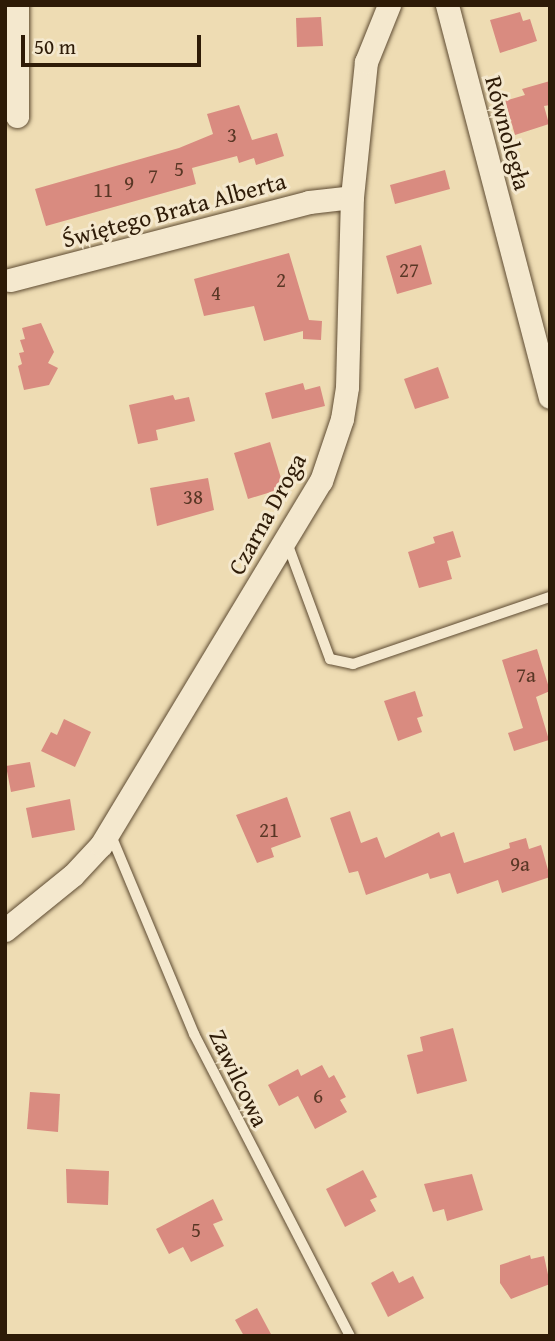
<!DOCTYPE html>
<html>
<head>
<meta charset="utf-8">
<style>
	body { margin:0 }
	#map { position:relative; width:555px; height:1341px; overflow:hidden; background:#eedcb3; font-family:"Gentium Book Plus",serif }
	div>[style] { position:absolute }
	.building>* { inset:0; background:#d98b80 }
	.roads { filter:drop-shadow(0 0 2px #5e4b32) drop-shadow(0 0 2px #5e4b32) }
	.service>* { height:10px; margin:-5px; padding:0 5px; transform-origin:5px; border-radius:5px; background:#f4e8ce }
	.minor>* { height:23px; margin:-11.5px; padding:0 11.5px; transform-origin:11.5px; border-radius:11.5px; background:#f4e8ce }
	span { translate:-50% -50%; white-space:nowrap; text-align:center; line-height:1.15; -webkit-text-stroke:6px #f4e8ce; paint-order:stroke }
	.number-label { font-size:21px; color:#593725 }
	.number-label span { -webkit-text-stroke-width:0 }
	.street-label { font-size:24px; color:#2e1b07 }
	.frame { position:absolute; inset:0; border:7px solid #2e1b07; pointer-events:none }
	.scale { position:absolute; left:21px; top:35px; width:180px; height:32px; box-sizing:border-box; border:4px solid #2e1b07; border-top:0; padding-left:9px; font-size:21px; line-height:24px; white-space:nowrap; color:#2e1b07; -webkit-text-stroke:5px #f4e8ce; paint-order:stroke }
</style>
</head>
<body>
<div id="map">
	<div class="building">
		<div style="clip-path:polygon(520px 12px,523px 21px,530px 19px,537px 41px,500px 53px,490px 20px)"></div>
		<div style="clip-path:polygon(321px 17px,323px 46px,297px 47px,296px 18px)"></div>
		<div style="clip-path:polygon(550px 81px,550px 105px,544px 106px,549px 124px,515px 135px,505px 101px,525px 95px,522px 89px)"></div>
		<div style="clip-path:polygon(239px 105px,252px 140px,277px 133px,284px 156px,256px 165px,254px 158px,239px 163px,237px 156px,192px 168px,196px 184px,46px 226px,35px 189px,179px 148px,213px 134px,207px 114px)"></div>
		<div style="clip-path:polygon(445px 170px,450px 189px,395px 204px,390px 185px)"></div>
		<div style="clip-path:polygon(421px 245px,432px 284px,397px 294px,386px 256px)"></div>
		<div style="clip-path:polygon(289px 253px,309px 320px,322px 321px,321px 340px,303px 339px,303px 331px,264px 341px,254px 306px,204px 316px,194px 279px)"></div>
		<div style="clip-path:polygon(41px 323px,54px 352px,48px 363px,58px 368px,49px 385px,24px 390px,18px 366px,22px 364px,19px 353px,24px 352px,20px 340px,25px 339px,22px 328px)"></div>
		<div style="clip-path:polygon(438px 367px,449px 398px,415px 409px,404px 379px)"></div>
		<div style="clip-path:polygon(303px 383px,305px 390px,320px 386px,325px 406px,272px 419px,265px 393px)"></div>
		<div style="clip-path:polygon(173px 395px,175px 400px,189px 397px,195px 421px,156px 430px,158px 440px,138px 444px,129px 405px)"></div>
		<div style="clip-path:polygon(270px 442px,284px 488px,248px 499px,234px 453px)"></div>
		<div style="clip-path:polygon(208px 478px,214px 510px,157px 526px,150px 488px)"></div>
		<div style="clip-path:polygon(453px 531px,461px 557px,447px 561px,452px 579px,419px 588px,408px 552px,435px 543px,433px 537px)"></div>
		<div style="clip-path:polygon(537px 649px,550px 691px,536px 697px,549px 740px,514px 751px,508px 733px,523px 728px,502px 660px)"></div>
		<div style="clip-path:polygon(415px 691px,423px 716px,417px 718px,422px 732px,398px 741px,384px 701px)"></div>
		<div style="clip-path:polygon(64px 719px,91px 732px,75px 767px,41px 751px,51px 732px,57px 735px)"></div>
		<div style="clip-path:polygon(30px 762px,35px 787px,11px 792px,6px 766px)"></div>
		<div style="clip-path:polygon(287px 797px,301px 837px,271px 848px,274px 857px,257px 863px,236px 815px)"></div>
		<div style="clip-path:polygon(70px 799px,75px 830px,32px 838px,26px 808px)"></div>
		<div style="clip-path:polygon(350px 811px,361px 843px,377px 837px,385px 858px,439px 832px,441px 837px,454px 832px,464px 863px,510px 848px,509px 843px,526px 838px,529px 849px,541px 845px,550px 877px,502px 893px,498px 880px,457px 894px,450px 873px,430px 879px,428px 873px,366px 895px,358px 871px,349px 873px,330px 818px)"></div>
		<div style="clip-path:polygon(453px 1028px,467px 1081px,417px 1094px,407px 1055px,423px 1051px,420px 1037px)"></div>
		<div style="clip-path:polygon(322px 1065px,329px 1078px,334px 1075px,346px 1097px,340px 1100px,347px 1112px,315px 1129px,298px 1096px,279px 1106px,268px 1085px,298px 1069px,301px 1076px)"></div>
		<div style="clip-path:polygon(30px 1092px,60px 1094px,58px 1132px,27px 1129px)"></div>
		<div style="clip-path:polygon(66px 1169px,109px 1171px,108px 1205px,67px 1203px)"></div>
		<div style="clip-path:polygon(363px 1170px,377px 1197px,370px 1200px,376px 1211px,345px 1227px,326px 1189px)"></div>
		<div style="clip-path:polygon(472px 1174px,483px 1210px,447px 1221px,444px 1209px,433px 1212px,424px 1184px)"></div>
		<div style="clip-path:polygon(213px 1199px,223px 1220px,213px 1224px,224px 1246px,191px 1262px,183px 1247px,169px 1254px,156px 1229px)"></div>
		<div style="clip-path:polygon(530px 1255px,531px 1259px,544px 1256px,550px 1284px,511px 1299px,500px 1283px,500px 1265px)"></div>
		<div style="clip-path:polygon(393px 1271px,399px 1283px,413px 1276px,424px 1298px,388px 1317px,371px 1283px)"></div>
		<div style="clip-path:polygon(257px 1308px,272px 1336px,244px 1336px,235px 1320px)"></div>
	</div>
	<div class="roads">
		<div class="service">
			<div style="left:286px;top:540px;width:127px;rotate:69.7deg"></div>
			<div style="left:330px;top:659px;width:24px;rotate:12deg"></div>
			<div style="left:353px;top:664px;width:208px;rotate:-18.8deg"></div>
			<div style="left:110px;top:833px;width:218px;rotate:67.3deg"></div>
			<div style="left:194px;top:1034px;width:340px;rotate:62.7deg"></div>
		</div>
		<div class="minor">
			<div style="left:447px;top:5px;width:405px;rotate:75.3deg"></div>
			<div style="left:17px;top:116px;width:111px;rotate:-90deg"></div>
			<div style="left:10px;top:280px;width:309px;rotate:-14.6deg"></div>
			<div style="left:309px;top:202px;width:43px;rotate:-6.6deg"></div>
			<div style="left:5px;top:930px;width:87px;rotate:-39deg"></div>
			<div style="left:73px;top:875px;width:41px;rotate:-47deg"></div>
			<div style="left:101px;top:845px;width:425px;rotate:-58.9deg"></div>
			<div style="left:321px;top:481px;width:65px;rotate:-71.3deg"></div>
			<div style="left:342px;top:419px;width:32px;rotate:-81deg"></div>
			<div style="left:347px;top:387px;width:190px;rotate:-88.5deg"></div>
			<div style="left:352px;top:197px;width:136px;rotate:-84.1deg"></div>
			<div style="left:366px;top:62px;width:61px;rotate:-68deg"></div>
		</div>
	</div>
	<div class="number-label">
		<span style="left:232px;top:135px">3</span>
		<span style="left:179px;top:169px">5</span>
		<span style="left:153px;top:176px">7</span>
		<span style="left:129px;top:183px">9</span>
		<span style="left:103px;top:190px">11</span>
		<span style="left:409px;top:270px">27</span>
		<span style="left:281px;top:280px">2</span>
		<span style="left:216px;top:293px">4</span>
		<span style="left:193px;top:497px">38</span>
		<span style="left:526px;top:675px">7a</span>
		<span style="left:269px;top:830px">21</span>
		<span style="left:520px;top:864px">9a</span>
		<span style="left:318px;top:1096px">6</span>
		<span style="left:196px;top:1230px">5</span>
	</div>
	<div class="street-label">
		<span style="left:508px;top:133px;rotate:75deg">Równoległa</span>
		<span style="left:174px;top:210px;rotate:-15deg">Świętego Brata Alberta</span>
		<span style="left:267px;top:514px;rotate:-61deg">Czarna Droga</span>
		<span style="left:239px;top:1078px;rotate:64deg">Zawilcowa</span>
	</div>
	<div class="frame"></div>
	<div class="scale">50 m</div>
</div>
</body>
</html>
